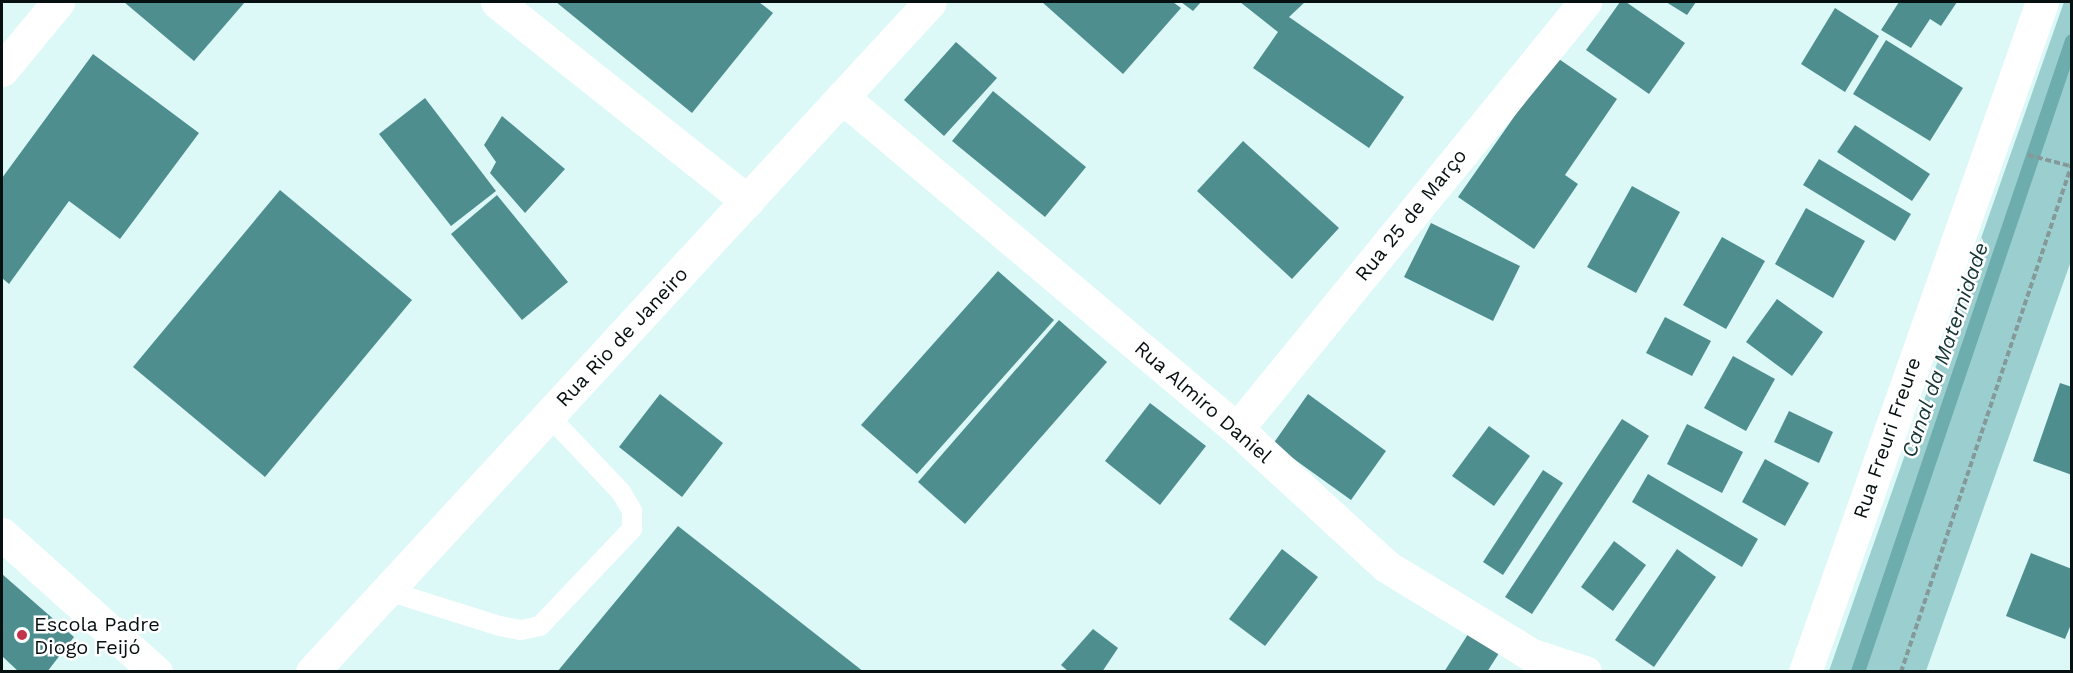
<!DOCTYPE html>
<html>
<head>
<meta charset="utf-8">
<style>
	body { margin:0 }
	#map { position:relative; width:2073px; height:673px; overflow:hidden; background:#dcf9f8; font-family:"Work Sans",sans-serif }
	div>[style] { position:absolute }
	.green>* { inset:0; background:#9bcece }
	.stream>* { height:14px; margin:-7px; padding:0 7px; transform-origin:7px; border-radius:7px; background:#6dadad }
	.building>* { inset:0; background:#4f8e8e }
	.path>* { height:4px; margin-top:-2px; transform-origin:0; background:repeating-linear-gradient(90deg,#849998 0 6px,transparent 0 9px) }
	.lane>* { height:20px; margin:-10px; padding:0 10px; transform-origin:10px; border-radius:10px; background:#fff }
	.street>* { height:33px; margin:-16.5px; padding:0 16.5px; transform-origin:16.5px; border-radius:16.5px; background:#fff }
	.secondary>* { height:33px; margin:-16.5px; padding:0 16.5px; transform-origin:16.5px; border-radius:16.5px; background:#fff }
	.dots>* { width:16px; height:16px; translate:-50% -50%; box-sizing:border-box; border:3px solid #fff; border-radius:50% }
	span { translate:-50% -50%; white-space:nowrap; text-align:center; line-height:1.15; -webkit-text-stroke:5px #fff; paint-order:stroke }
	.street-label { font-size:20px; color:#061010 }
	.poi-label { font-size:20px; color:#061010 }
	.left { translate:0 -50%; text-align:left }
	.water-label { font-size:21px; color:#153535; font-style:italic }
	.frame { position:absolute; inset:0; border:3px solid #061010; pointer-events:none }
</style>
</head>
<body>
<div id="map">
	<div class="green">
		<div style="clip-path:polygon(2064px 2px,2072px 2px,2071px 261px,1926px 671px,1829px 671px)"></div>
	</div>
	<div class="stream">
		<div style="left:1858px;top:672px;width:666px;rotate:-71.27deg"></div>
	</div>
	<div class="building">
		<div style="clip-path:polygon(124px 2px,245px 2px,194px 61px)"></div>
		<div style="clip-path:polygon(556px 2px,759px 2px,773px 13px,692px 113px)"></div>
		<div style="clip-path:polygon(1042px 2px,1173px 2px,1181px 8px,1123px 74px)"></div>
		<div style="clip-path:polygon(1181px 2px,1201px 2px,1193px 11px)"></div>
		<div style="clip-path:polygon(1240px 2px,1305px 2px,1289px 17px,1404px 97px,1369px 148px,1253px 68px,1278px 32px)"></div>
		<div style="clip-path:polygon(1620px 2px,1626px 2px,1685px 43px,1649px 94px,1586px 50px)"></div>
		<div style="clip-path:polygon(1666px 2px,1696px 2px,1687px 15px)"></div>
		<div style="clip-path:polygon(1899px 2px,1957px 2px,1941px 26px,1930px 19px,1911px 48px,1881px 30px)"></div>
		<div style="clip-path:polygon(1835px 8px,1879px 36px,1845px 92px,1801px 64px)"></div>
		<div style="clip-path:polygon(1886px 40px,1963px 88px,1930px 141px,1853px 94px)"></div>
		<div style="clip-path:polygon(956px 42px,997px 78px,944px 136px,904px 100px)"></div>
		<div style="clip-path:polygon(93px 54px,199px 133px,120px 239px,69px 201px,9px 284px,2px 278px,2px 178px)"></div>
		<div style="clip-path:polygon(1556px 57px,1617px 99px,1565px 175px,1578px 184px,1534px 249px,1458px 197px)"></div>
		<div style="clip-path:polygon(993px 91px,1086px 167px,1045px 217px,952px 141px)"></div>
		<div style="clip-path:polygon(425px 98px,496px 191px,451px 226px,379px 134px)"></div>
		<div style="clip-path:polygon(502px 116px,565px 169px,525px 213px,490px 173px,496px 162px,484px 145px)"></div>
		<div style="clip-path:polygon(1855px 125px,1930px 174px,1912px 201px,1837px 152px)"></div>
		<div style="clip-path:polygon(1243px 141px,1339px 228px,1292px 279px,1197px 191px)"></div>
		<div style="clip-path:polygon(1819px 159px,1911px 214px,1895px 241px,1803px 185px)"></div>
		<div style="clip-path:polygon(1632px 186px,1680px 212px,1636px 293px,1587px 267px)"></div>
		<div style="clip-path:polygon(280px 190px,412px 300px,265px 477px,133px 367px)"></div>
		<div style="clip-path:polygon(497px 195px,568px 282px,522px 320px,451px 234px)"></div>
		<div style="clip-path:polygon(1806px 208px,1865px 241px,1833px 298px,1775px 264px)"></div>
		<div style="clip-path:polygon(1431px 223px,1520px 266px,1493px 321px,1404px 277px)"></div>
		<div style="clip-path:polygon(1722px 237px,1765px 261px,1726px 329px,1683px 305px)"></div>
		<div style="clip-path:polygon(998px 271px,1054px 320px,917px 474px,861px 425px)"></div>
		<div style="clip-path:polygon(1777px 299px,1823px 332px,1792px 376px,1746px 342px)"></div>
		<div style="clip-path:polygon(1665px 317px,1711px 341px,1692px 376px,1646px 353px)"></div>
		<div style="clip-path:polygon(1059px 320px,1107px 362px,965px 524px,918px 482px)"></div>
		<div style="clip-path:polygon(1733px 356px,1775px 379px,1746px 431px,1704px 408px)"></div>
		<div style="clip-path:polygon(2060px 383px,2072px 387px,2072px 475px,2033px 461px)"></div>
		<div style="clip-path:polygon(660px 394px,723px 443px,682px 497px,619px 447px)"></div>
		<div style="clip-path:polygon(1308px 394px,1386px 451px,1351px 500px,1273px 444px)"></div>
		<div style="clip-path:polygon(1150px 403px,1206px 446px,1160px 505px,1105px 461px)"></div>
		<div style="clip-path:polygon(1789px 411px,1833px 432px,1819px 463px,1774px 442px)"></div>
		<div style="clip-path:polygon(1622px 419px,1649px 436px,1532px 614px,1505px 597px)"></div>
		<div style="clip-path:polygon(1687px 424px,1743px 452px,1722px 493px,1667px 464px)"></div>
		<div style="clip-path:polygon(1489px 426px,1530px 456px,1494px 506px,1452px 476px)"></div>
		<div style="clip-path:polygon(1765px 459px,1809px 483px,1785px 526px,1742px 502px)"></div>
		<div style="clip-path:polygon(1543px 470px,1563px 483px,1503px 575px,1483px 562px)"></div>
		<div style="clip-path:polygon(1648px 474px,1758px 539px,1742px 567px,1632px 502px)"></div>
		<div style="clip-path:polygon(678px 526px,864px 672px,557px 672px)"></div>
		<div style="clip-path:polygon(1614px 541px,1646px 565px,1613px 611px,1581px 587px)"></div>
		<div style="clip-path:polygon(1282px 549px,1318px 577px,1265px 646px,1229px 619px)"></div>
		<div style="clip-path:polygon(1677px 549px,1716px 577px,1654px 667px,1615px 640px)"></div>
		<div style="clip-path:polygon(2031px 553px,2072px 569px,2072px 622px,2065px 639px,2006px 616px)"></div>
		<div style="clip-path:polygon(2px 574px,74px 637px,47px 672px,19px 672px,2px 656px)"></div>
		<div style="clip-path:polygon(1093px 629px,1118px 648px,1102px 672px,1069px 672px,1061px 665px)"></div>
		<div style="clip-path:polygon(1470px 631px,1501px 650px,1487px 672px,1444px 672px)"></div>
	</div>
	<div class="path">
		<div style="left:2028px;top:155px;width:43px;rotate:14.7deg"></div>
		<div style="left:1901px;top:672px;width:536px;rotate:-71.4deg"></div>
	</div>
	<div class="lane">
		<div style="left:388px;top:591px;width:117px;rotate:17.4deg"></div>
		<div style="left:500px;top:626px;width:21px;rotate:11deg"></div>
		<div style="left:521px;top:630px;width:19px;rotate:-12deg"></div>
		<div style="left:540px;top:626px;width:134px;rotate:-46.5deg"></div>
		<div style="left:632px;top:529px;width:18px;rotate:-90deg"></div>
		<div style="left:632px;top:511px;width:22px;rotate:-120deg"></div>
		<div style="left:621px;top:492px;width:105px;rotate:-133.5deg"></div>
	</div>
	<div class="street">
		<div style="left:497px;top:2px;width:320px;rotate:38.5deg"></div>
		<div style="left:2px;top:70px;width:88px;rotate:-50.5deg"></div>
		<div style="left:842px;top:97px;width:516px;rotate:40.05deg"></div>
		<div style="left:1237px;top:429px;width:202px;rotate:42.6deg"></div>
		<div style="left:1386px;top:566px;width:171px;rotate:31.4deg"></div>
		<div style="left:1532px;top:655px;width:56px;rotate:17.8deg"></div>
		<div style="left:1237px;top:429px;width:551px;rotate:-50.82deg"></div>
		<div style="left:2px;top:534px;width:207px;rotate:41.9deg"></div>
		<div style="left:1805px;top:672px;width:711px;rotate:-70.52deg"></div>
	</div>
	<div class="secondary">
		<div style="left:312px;top:672px;width:911px;rotate:-47.31deg"></div>
	</div>
	<div class="dots">
		<div style="left:22px;top:635px;background:#c4334c"></div>
	</div>
	<div class="street-label">
		<span style="left:1411px;top:215px;rotate:-51deg">Rua 25 de Março</span>
		<span style="left:622px;top:337px;rotate:-47deg">Rua Rio de Janeiro</span>
		<span style="left:1203px;top:402px;rotate:41deg">Rua Almiro Daniel</span>
		<span style="left:1887px;top:438px;rotate:-71deg">Rua Freuri Freure</span>
	</div>
	<div class="poi-label">
		<span class="left" style="left:34px;top:636px">Escola Padre<br>Diogo Feijó</span>
	</div>
	<div class="water-label">
		<span style="left:1945px;top:350px;rotate:-71deg">Canal da Maternidade</span>
	</div>
	<div class="frame"></div>
</div>
</body>
</html>
